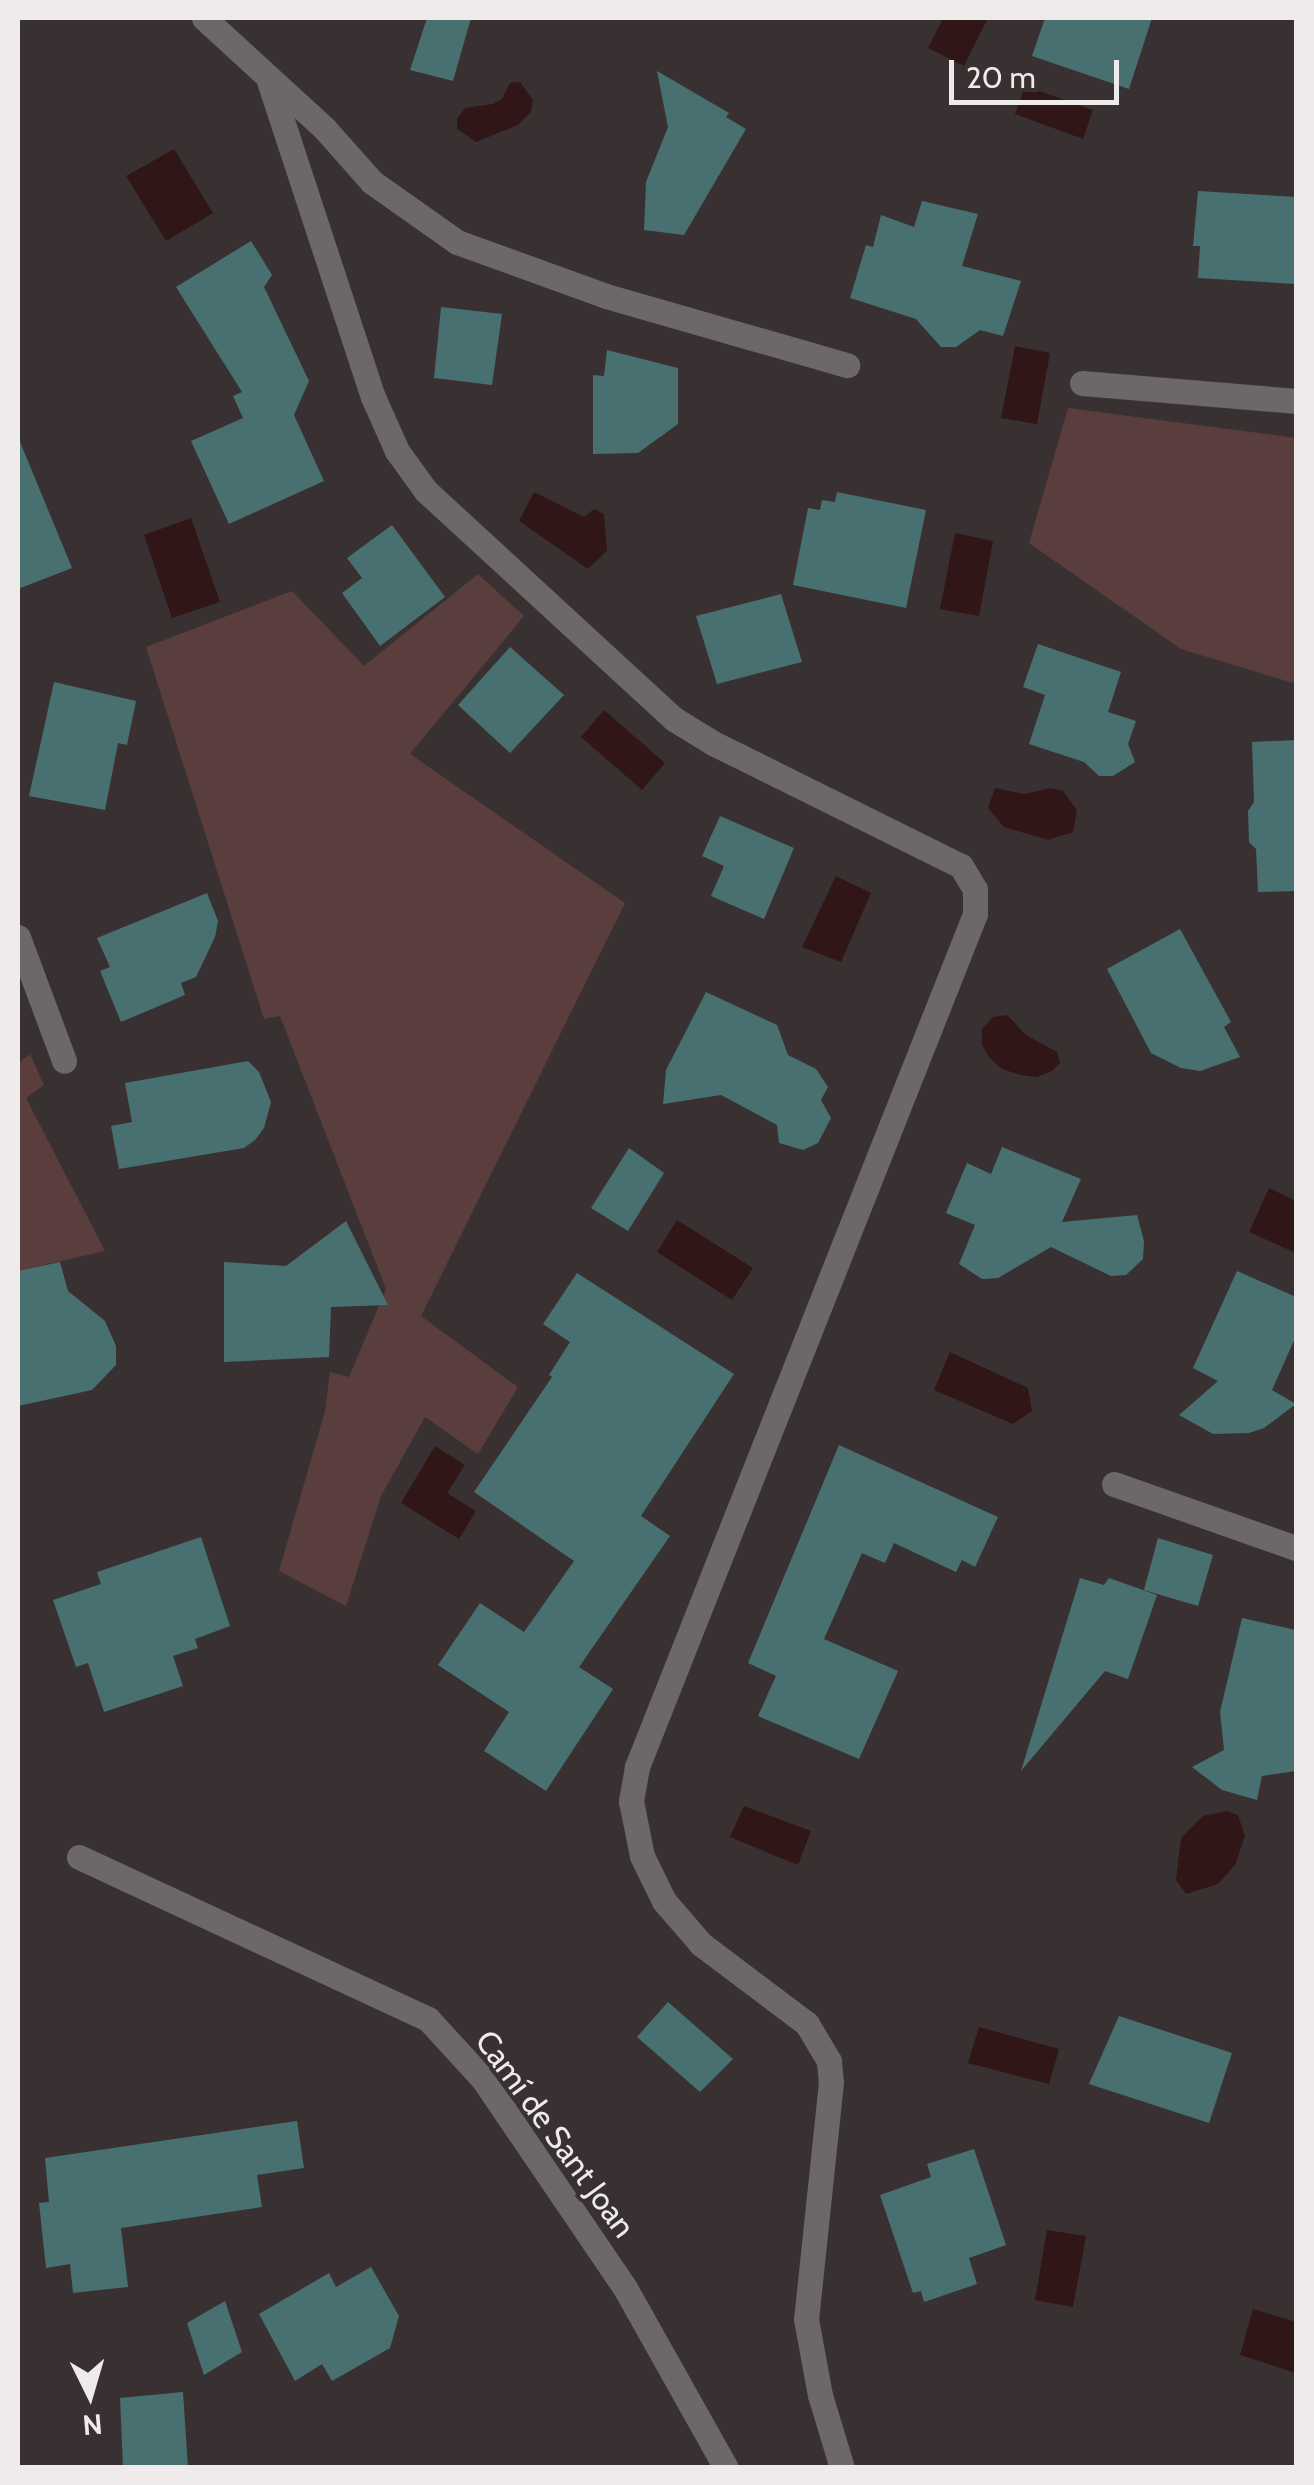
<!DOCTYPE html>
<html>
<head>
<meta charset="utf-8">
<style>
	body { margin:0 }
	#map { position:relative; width:1314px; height:2485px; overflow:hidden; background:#393131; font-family:Cabin,sans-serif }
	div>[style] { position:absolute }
	.green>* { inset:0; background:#5a3d3d }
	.water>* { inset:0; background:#301616 }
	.building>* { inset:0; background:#497070 }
	.minor>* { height:25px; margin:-12.5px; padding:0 12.5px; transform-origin:12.5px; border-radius:12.5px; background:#6c6868 }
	span { translate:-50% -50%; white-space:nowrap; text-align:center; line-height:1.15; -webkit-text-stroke:8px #393131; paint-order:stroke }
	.street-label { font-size:32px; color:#f0ebeb }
	.frame { position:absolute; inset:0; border:20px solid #f0ebeb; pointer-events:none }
	.north { position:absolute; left:40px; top:2345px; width:100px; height:100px; -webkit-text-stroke:8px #393131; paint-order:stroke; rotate:175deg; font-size:28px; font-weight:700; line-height:40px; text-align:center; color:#f0ebeb }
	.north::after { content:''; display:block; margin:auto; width:35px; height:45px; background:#f0ebeb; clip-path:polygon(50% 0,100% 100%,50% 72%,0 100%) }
	.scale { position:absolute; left:949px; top:60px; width:170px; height:45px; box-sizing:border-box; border:5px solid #f0ebeb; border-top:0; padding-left:12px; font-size:30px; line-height:35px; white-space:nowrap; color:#f0ebeb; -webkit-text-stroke:8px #393131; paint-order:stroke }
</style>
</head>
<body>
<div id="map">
	<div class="green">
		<div style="clip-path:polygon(1068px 408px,1296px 438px,1296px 684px,1181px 649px,1029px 543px)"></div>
		<div style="clip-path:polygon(478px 574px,524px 616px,410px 754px,625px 903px,421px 1316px,518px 1387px,478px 1454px,425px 1417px,381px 1496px,346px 1606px,279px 1571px,325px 1411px,330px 1372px,349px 1377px,386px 1289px,280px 1016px,264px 1019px,146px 647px,292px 591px,364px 666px)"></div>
		<div style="clip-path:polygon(30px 1054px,44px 1085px,26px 1098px,105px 1251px,18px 1271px,18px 1064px)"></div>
	</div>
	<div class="water">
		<div style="clip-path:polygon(943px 18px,988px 18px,964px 66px,928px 48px)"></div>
		<div style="clip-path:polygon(520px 82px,533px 100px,531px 112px,518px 125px,476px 142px,457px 129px,457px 119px,465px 108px,493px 104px,502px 99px,510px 83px)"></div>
		<div style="clip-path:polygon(1025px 86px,1093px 110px,1083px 139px,1015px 114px)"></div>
		<div style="clip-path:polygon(174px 149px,213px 213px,166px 241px,126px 176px)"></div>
		<div style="clip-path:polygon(1015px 346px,1050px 353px,1037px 424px,1001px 418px)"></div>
		<div style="clip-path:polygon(534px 492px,584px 517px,594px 509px,604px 514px,607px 551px,588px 569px,519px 521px)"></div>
		<div style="clip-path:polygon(191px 518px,220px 602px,172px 618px,144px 535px)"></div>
		<div style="clip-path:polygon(955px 533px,993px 541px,979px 616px,940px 609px)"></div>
		<div style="clip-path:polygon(604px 710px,665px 763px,642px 790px,581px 737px)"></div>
		<div style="clip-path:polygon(995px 788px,1024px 794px,1051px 788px,1063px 791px,1077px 810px,1073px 832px,1048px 840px,1004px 827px,988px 808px)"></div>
		<div style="clip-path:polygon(836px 876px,871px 893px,841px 962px,802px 947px)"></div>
		<div style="clip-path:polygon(1007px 1015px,1026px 1035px,1057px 1052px,1060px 1063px,1052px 1071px,1037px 1077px,1020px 1075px,1002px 1069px,989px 1057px,982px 1045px,982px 1029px,993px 1017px)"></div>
		<div style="clip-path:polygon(1269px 1188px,1296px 1201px,1296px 1253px,1249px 1232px)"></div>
		<div style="clip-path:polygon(677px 1220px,753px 1268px,732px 1300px,657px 1252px)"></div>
		<div style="clip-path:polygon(950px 1352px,1028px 1388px,1032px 1411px,1013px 1424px,934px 1390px)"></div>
		<div style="clip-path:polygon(435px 1446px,465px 1465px,447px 1493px,476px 1511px,459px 1539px,401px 1503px)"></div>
		<div style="clip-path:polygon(744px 1806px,811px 1831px,798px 1865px,730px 1837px)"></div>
		<div style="clip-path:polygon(1227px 1811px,1238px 1815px,1245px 1836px,1235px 1865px,1218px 1884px,1186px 1894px,1176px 1880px,1181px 1838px,1203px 1816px)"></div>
		<div style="clip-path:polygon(979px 2027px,1059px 2049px,1049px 2084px,968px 2063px)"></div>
		<div style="clip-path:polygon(1047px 2230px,1086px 2236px,1073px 2307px,1035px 2300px)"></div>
		<div style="clip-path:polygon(1253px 2309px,1296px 2322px,1296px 2373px,1240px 2355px)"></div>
	</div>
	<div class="building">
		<div style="clip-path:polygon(427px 18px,471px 18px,453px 81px,410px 70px)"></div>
		<div style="clip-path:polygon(1045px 18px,1152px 18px,1129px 89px,1032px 56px)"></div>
		<div style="clip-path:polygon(657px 71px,729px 113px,726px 117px,746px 129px,684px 235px,644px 230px,646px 182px,668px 127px)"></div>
		<div style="clip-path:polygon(1198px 191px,1296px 197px,1296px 284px,1198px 278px,1200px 246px,1193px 246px)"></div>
		<div style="clip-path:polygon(922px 201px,978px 214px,962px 266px,1021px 281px,1003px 336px,980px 330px,956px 347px,941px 347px,916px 319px,850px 298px,866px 245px,873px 247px,881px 215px,914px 227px)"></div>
		<div style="clip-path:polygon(251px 241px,272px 275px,264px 287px,309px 381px,294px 415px,324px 481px,229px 524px,191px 441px,243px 418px,233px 396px,242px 392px,176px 287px)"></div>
		<div style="clip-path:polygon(441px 307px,502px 314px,492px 385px,434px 378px)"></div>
		<div style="clip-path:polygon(607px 350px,678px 368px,678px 424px,638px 453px,593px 454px,593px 375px,604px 376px)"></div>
		<div style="clip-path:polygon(18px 437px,72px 568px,18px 589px)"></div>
		<div style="clip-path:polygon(837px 492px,926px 510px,906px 608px,793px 585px,808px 508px,820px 510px,822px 500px,835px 502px)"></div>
		<div style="clip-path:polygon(392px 525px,445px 597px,380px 646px,342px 593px,362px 578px,347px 558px)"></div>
		<div style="clip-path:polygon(781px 594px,802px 662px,717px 684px,696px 616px)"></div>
		<div style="clip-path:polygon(1038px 644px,1121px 672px,1108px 712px,1136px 721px,1128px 744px,1135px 762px,1113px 776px,1099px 776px,1084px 762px,1029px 744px,1045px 695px,1023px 687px)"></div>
		<div style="clip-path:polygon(510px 647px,564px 695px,510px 753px,458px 705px)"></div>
		<div style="clip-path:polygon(54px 682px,136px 701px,127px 745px,118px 743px,105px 810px,29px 796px)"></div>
		<div style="clip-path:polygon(1296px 740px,1296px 891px,1258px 892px,1256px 849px,1249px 842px,1248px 811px,1254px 802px,1252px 742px)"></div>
		<div style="clip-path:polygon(720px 816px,794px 848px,764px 919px,711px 896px,724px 866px,702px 856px)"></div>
		<div style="clip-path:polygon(207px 893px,218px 921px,215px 937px,196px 977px,181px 983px,185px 995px,121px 1022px,100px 971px,110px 967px,97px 938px)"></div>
		<div style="clip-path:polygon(1180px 929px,1231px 1022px,1224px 1027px,1240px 1057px,1200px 1071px,1181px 1068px,1151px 1053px,1107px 969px)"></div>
		<div style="clip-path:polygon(706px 992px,777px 1025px,788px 1055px,816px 1069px,828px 1087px,821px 1100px,831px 1118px,818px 1143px,803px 1150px,779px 1143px,777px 1125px,721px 1095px,663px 1104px,666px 1070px)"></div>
		<div style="clip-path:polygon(248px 1061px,259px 1072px,271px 1102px,264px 1128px,255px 1140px,244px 1148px,119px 1169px,111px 1126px,132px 1122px,125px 1083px)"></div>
		<div style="clip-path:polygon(1002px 1147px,1081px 1179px,1062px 1222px,1137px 1215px,1144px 1241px,1143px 1259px,1126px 1275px,1111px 1276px,1051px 1247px,998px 1278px,982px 1279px,959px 1264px,975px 1225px,946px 1213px,967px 1163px,991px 1174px)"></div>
		<div style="clip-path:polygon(629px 1148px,664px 1173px,628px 1231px,591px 1208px)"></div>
		<div style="clip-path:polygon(346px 1221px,388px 1305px,331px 1307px,329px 1357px,224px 1362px,224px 1262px,286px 1266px)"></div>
		<div style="clip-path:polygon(60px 1262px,68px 1291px,105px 1321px,116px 1346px,116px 1365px,92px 1390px,18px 1406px,18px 1271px)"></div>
		<div style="clip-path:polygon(1237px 1271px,1296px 1297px,1296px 1336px,1272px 1390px,1296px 1404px,1264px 1428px,1249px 1433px,1213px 1434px,1179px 1415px,1218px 1381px,1193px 1368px)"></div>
		<div style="clip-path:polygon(577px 1273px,734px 1374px,641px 1516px,670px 1536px,579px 1667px,613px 1689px,546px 1791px,484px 1751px,509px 1712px,438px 1665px,480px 1603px,524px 1632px,574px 1561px,474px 1492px,552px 1377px,549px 1375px,570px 1342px,543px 1324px)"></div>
		<div style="clip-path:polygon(839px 1445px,998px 1517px,975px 1567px,962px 1560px,956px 1572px,894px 1543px,885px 1563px,862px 1553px,824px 1639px,898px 1671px,859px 1759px,758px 1716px,776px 1676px,748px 1663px)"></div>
		<div style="clip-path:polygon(201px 1537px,230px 1626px,195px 1639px,198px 1648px,173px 1656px,183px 1686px,104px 1712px,88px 1663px,76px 1667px,53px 1600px,101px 1584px,97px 1572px)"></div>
		<div style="clip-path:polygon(1158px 1538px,1213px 1555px,1198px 1606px,1144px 1590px)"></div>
		<div style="clip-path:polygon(1080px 1578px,1104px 1585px,1109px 1578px,1157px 1595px,1128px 1679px,1105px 1671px,1021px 1771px)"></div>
		<div style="clip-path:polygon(1242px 1618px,1296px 1630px,1296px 1771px,1262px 1776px,1257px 1800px,1222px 1790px,1192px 1767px,1224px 1750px,1220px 1712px)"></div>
		<div style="clip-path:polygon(668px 2002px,733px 2059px,700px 2092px,637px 2037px)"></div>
		<div style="clip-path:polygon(1119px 2016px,1232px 2053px,1209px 2123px,1089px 2084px)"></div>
		<div style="clip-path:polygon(297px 2121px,304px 2168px,257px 2175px,262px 2207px,121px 2228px,128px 2287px,73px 2293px,70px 2264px,46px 2268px,39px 2203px,49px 2202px,45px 2158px)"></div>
		<div style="clip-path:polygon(974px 2149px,1006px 2245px,969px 2258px,977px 2284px,924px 2302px,921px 2291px,913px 2293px,880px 2195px,931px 2177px,927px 2164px)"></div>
		<div style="clip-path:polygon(371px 2267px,399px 2316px,390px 2348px,332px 2381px,322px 2364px,295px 2381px,259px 2314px,329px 2273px,336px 2287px)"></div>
		<div style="clip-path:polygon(225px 2301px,242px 2352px,204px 2375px,187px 2323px)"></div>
		<div style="clip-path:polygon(183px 2392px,188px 2468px,123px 2468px,120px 2398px)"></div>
	</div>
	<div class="minor">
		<div style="left:204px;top:18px;width:164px;rotate:42.5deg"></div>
		<div style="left:325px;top:129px;width:71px;rotate:48.4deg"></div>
		<div style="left:372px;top:182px;width:104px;rotate:35.2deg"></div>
		<div style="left:457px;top:242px;width:158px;rotate:19.9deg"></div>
		<div style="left:606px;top:296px;width:251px;rotate:16deg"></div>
		<div style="left:269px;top:81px;width:333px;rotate:71.8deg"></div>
		<div style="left:373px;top:397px;width:59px;rotate:66deg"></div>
		<div style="left:397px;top:451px;width:49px;rotate:54.1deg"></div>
		<div style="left:426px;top:491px;width:337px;rotate:42.6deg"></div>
		<div style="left:674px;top:719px;width:46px;rotate:31.6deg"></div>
		<div style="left:713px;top:743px;width:277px;rotate:26.4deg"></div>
		<div style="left:961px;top:866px;width:27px;rotate:59deg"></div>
		<div style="left:975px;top:889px;width:25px;rotate:90deg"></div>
		<div style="left:975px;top:914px;width:918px;rotate:111.62deg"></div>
		<div style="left:637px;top:1767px;width:35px;rotate:100deg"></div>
		<div style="left:631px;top:1801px;width:56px;rotate:78.7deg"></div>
		<div style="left:642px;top:1856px;width:50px;rotate:63.9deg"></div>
		<div style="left:664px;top:1901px;width:57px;rotate:49.3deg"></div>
		<div style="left:701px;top:1944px;width:133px;rotate:37deg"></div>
		<div style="left:807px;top:2024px;width:43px;rotate:59.3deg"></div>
		<div style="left:829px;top:2061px;width:21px;rotate:85deg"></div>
		<div style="left:831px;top:2082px;width:238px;rotate:96deg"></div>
		<div style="left:806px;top:2319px;width:77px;rotate:79.6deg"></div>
		<div style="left:820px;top:2395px;width:76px;rotate:73.2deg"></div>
		<div style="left:1082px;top:383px;width:215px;rotate:4.8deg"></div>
		<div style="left:18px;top:937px;width:132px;rotate:69.6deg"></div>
		<div style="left:1114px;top:1484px;width:193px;rotate:19.4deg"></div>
		<div style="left:79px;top:1857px;width:385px;rotate:24.9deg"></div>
		<div style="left:428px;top:2019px;width:81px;rotate:47.5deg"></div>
		<div style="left:483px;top:2079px;width:253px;rotate:55.8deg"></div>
		<div style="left:625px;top:2288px;width:206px;rotate:60.7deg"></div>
	</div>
	<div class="street-label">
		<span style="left:555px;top:2134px;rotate:54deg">Camí de Sant Joan</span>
	</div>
	<div class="frame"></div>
	<div class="north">N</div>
	<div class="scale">20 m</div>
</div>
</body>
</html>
